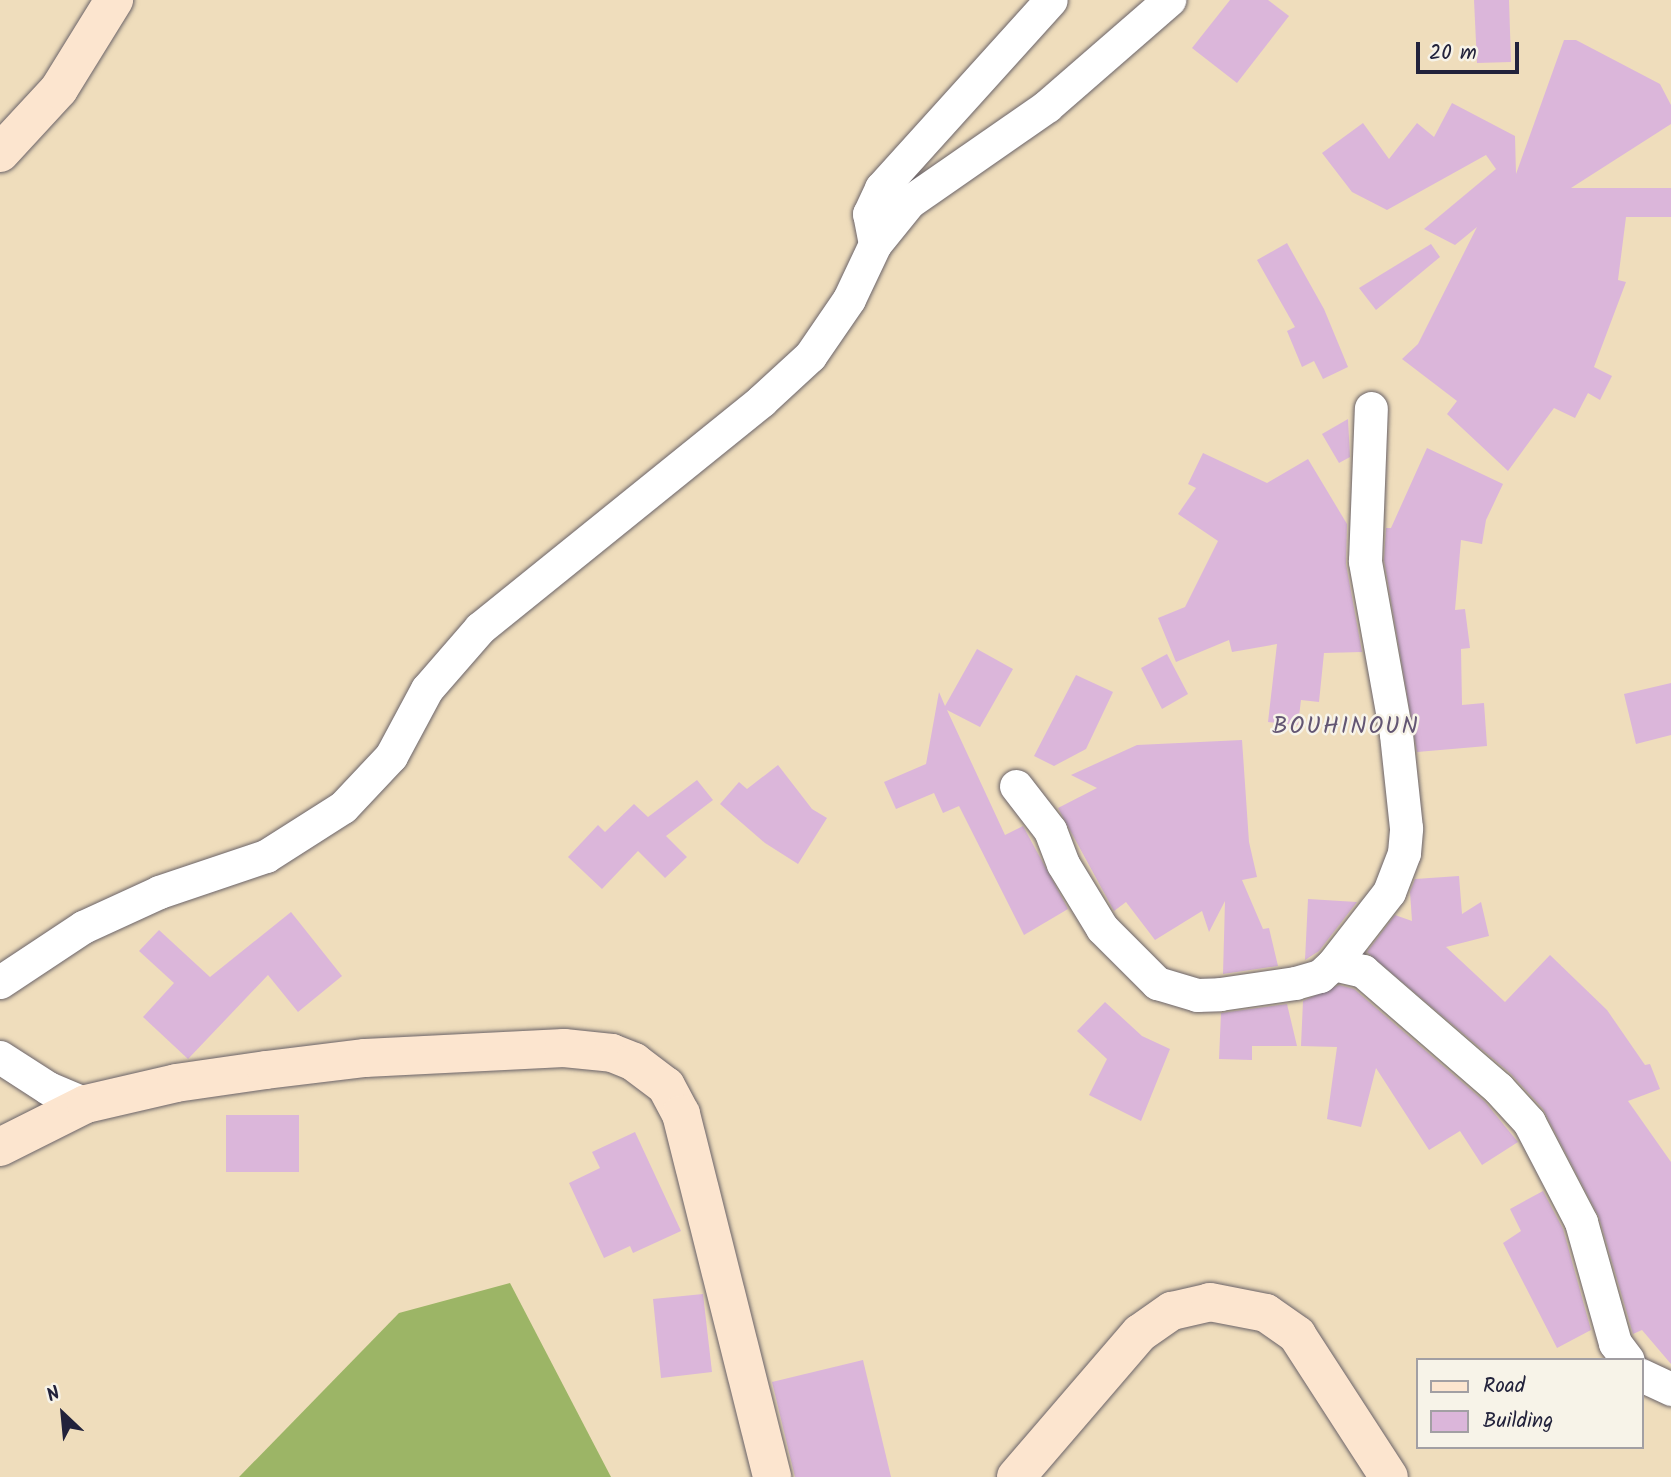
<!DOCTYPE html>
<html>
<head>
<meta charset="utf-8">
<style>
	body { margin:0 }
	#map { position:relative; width:1671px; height:1477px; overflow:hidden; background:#efddbc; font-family:Kalam,sans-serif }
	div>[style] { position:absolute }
	.forest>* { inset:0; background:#9cb566 }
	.building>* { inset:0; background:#dbb6da }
	.roads { filter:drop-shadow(0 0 2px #6a6368) drop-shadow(0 0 2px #6a6368) }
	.street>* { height:33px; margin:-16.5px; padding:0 16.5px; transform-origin:16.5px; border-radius:16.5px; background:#fff }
	.secondary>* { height:38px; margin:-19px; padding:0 19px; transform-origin:19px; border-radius:19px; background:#fce5cf }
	span { translate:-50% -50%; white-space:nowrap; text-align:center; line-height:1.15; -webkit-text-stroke:5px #f7f3e8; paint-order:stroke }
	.quarter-label { font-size:24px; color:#635673; letter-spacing:2px }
	.legend { position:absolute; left:1416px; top:1358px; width:228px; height:91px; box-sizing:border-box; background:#f7f3e8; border:2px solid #a29fa3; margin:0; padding:9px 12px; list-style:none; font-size:21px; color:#22223b }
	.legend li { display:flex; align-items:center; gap:14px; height:35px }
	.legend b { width:35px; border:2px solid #a29fa3 }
	.north { position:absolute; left:28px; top:1379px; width:70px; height:70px; -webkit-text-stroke:5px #f7f3e8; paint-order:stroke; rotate:334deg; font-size:19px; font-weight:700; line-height:28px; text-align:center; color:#22223b }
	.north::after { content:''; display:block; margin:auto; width:24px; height:32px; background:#22223b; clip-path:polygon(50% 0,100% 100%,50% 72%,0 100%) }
	.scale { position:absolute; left:1416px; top:42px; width:103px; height:32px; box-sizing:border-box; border:4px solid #22223b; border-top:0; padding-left:9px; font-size:21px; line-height:24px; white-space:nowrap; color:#22223b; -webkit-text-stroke:5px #f7f3e8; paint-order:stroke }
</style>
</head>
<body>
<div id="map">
	<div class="forest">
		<div style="clip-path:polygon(510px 1283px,611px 1477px,239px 1477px,399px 1313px)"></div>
	</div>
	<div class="building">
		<div style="clip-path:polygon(1230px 0,1268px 0,1289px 16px,1237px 83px,1192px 48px)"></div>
		<div style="clip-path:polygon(1474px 0,1509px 0,1511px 62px,1477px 63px)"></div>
		<div style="clip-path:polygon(1564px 40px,1576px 40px,1660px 84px,1671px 105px,1671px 124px,1571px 188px,1671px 188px,1671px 217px,1626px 217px,1618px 280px,1626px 282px,1594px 367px,1612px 376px,1600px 400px,1588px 393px,1575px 418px,1554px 408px,1508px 471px,1447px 414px,1457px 401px,1402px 359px,1418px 344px,1477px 227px,1455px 245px,1424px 229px,1496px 169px,1486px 155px,1387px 210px,1352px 192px,1322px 153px,1363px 123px,1389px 159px,1417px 123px,1434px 137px,1452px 103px,1515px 136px,1516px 174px)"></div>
		<div style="clip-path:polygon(1287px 243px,1324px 309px,1348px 367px,1323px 379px,1314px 361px,1302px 367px,1287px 331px,1295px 327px,1257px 260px)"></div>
		<div style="clip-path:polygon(1431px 244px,1440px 257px,1376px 310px,1359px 288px)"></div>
		<div style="clip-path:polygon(1348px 419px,1350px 457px,1339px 463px,1322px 434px)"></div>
		<div style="clip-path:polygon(1427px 448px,1503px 484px,1486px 520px,1482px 544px,1461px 540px,1455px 610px,1465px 609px,1470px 648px,1461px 649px,1462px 705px,1484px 703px,1487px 746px,1417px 752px,1384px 560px,1386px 528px,1391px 528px)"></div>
		<div style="clip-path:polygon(1203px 453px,1267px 483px,1308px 459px,1347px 524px,1346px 564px,1362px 652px,1324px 653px,1319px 702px,1301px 700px,1298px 725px,1268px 722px,1277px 644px,1232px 652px,1229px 640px,1176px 662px,1158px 618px,1185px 607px,1218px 541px,1178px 514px,1196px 488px,1188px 484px)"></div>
		<div style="clip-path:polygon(977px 649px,1013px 669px,980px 727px,947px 710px,1005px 835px,1023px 826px,1068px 909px,1024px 935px,959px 806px,943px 813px,934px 793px,896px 809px,884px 782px,926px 764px,939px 692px,945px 706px)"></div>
		<div style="clip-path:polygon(1167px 654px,1188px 694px,1162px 709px,1141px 668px)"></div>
		<div style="clip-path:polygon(1076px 675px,1113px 692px,1086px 749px,1054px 766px,1034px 756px)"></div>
		<div style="clip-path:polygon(1671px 683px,1671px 735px,1636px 744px,1624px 694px)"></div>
		<div style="clip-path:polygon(1242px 740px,1249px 842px,1257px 877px,1242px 880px,1263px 929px,1269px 928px,1278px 966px,1223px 974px,1225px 901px,1209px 932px,1202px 911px,1155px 940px,1126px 902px,1114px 911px,1058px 808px,1097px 788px,1071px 775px,1137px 745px)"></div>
		<div style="clip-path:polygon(778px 765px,812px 809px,827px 818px,798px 864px,765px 843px,720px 804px,739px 782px,747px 789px)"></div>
		<div style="clip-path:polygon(697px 780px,713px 800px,666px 836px,687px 857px,665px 878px,638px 851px,602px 889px,568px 857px,598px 825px,605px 832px,634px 804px,648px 817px)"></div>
		<div style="clip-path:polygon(1459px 876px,1462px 914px,1481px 902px,1489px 936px,1446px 947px,1505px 1002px,1550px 955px,1607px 1010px,1645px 1065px,1650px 1064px,1660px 1089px,1628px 1101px,1671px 1162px,1671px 1364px,1642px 1330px,1633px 1334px,1599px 1217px,1543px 1109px,1511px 1074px,1367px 952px,1395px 915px,1412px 921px,1410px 892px,1415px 879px)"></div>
		<div style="clip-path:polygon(1308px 899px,1357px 902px,1319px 951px,1305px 960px)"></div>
		<div style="clip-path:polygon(291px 912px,342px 976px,298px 1012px,268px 975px,188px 1059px,143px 1017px,174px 983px,139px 951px,159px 930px,210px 977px)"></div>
		<div style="clip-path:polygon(1339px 985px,1354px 989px,1485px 1102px,1518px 1142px,1482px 1165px,1460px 1131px,1429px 1150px,1376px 1068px,1361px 1127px,1327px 1119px,1337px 1047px,1301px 1046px,1303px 1001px)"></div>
		<div style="clip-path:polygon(1105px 1002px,1142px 1036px,1170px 1049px,1141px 1121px,1089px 1095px,1107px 1059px,1077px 1031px)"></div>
		<div style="clip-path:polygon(1287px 1004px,1297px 1046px,1252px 1046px,1252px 1060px,1219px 1059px,1221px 1013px)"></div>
		<div style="clip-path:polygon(226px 1115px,299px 1115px,299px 1172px,226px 1172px)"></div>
		<div style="clip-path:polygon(635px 1132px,681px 1231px,633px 1253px,630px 1246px,604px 1258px,569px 1183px,600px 1168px,592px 1152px)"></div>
		<div style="clip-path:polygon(1543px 1191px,1563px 1229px,1591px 1330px,1557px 1348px,1503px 1243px,1521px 1231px,1510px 1209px)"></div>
		<div style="clip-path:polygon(703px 1294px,712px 1372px,661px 1378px,653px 1299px)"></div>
		<div style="clip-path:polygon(863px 1360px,891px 1477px,795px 1477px,772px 1382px)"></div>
	</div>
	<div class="roads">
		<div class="street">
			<div style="left:875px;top:244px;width:31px;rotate:-101deg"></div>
			<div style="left:869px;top:214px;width:29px;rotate:-65deg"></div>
			<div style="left:881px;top:188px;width:253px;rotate:-47.9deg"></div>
			<div style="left:1016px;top:786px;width:56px;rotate:52.3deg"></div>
			<div style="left:1050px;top:830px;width:36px;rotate:69deg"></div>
			<div style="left:1063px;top:864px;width:75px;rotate:58.6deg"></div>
			<div style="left:1102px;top:928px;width:78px;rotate:45deg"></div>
			<div style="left:1157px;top:983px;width:42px;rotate:16.7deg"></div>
			<div style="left:1197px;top:995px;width:23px;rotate:-2deg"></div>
			<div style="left:1220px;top:994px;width:76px;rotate:-8.3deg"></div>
			<div style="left:1295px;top:983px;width:26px;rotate:-16deg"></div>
			<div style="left:1320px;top:976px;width:18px;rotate:-43deg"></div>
			<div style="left:1333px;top:964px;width:91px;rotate:-52.1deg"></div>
			<div style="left:1389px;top:892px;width:42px;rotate:-69deg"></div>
			<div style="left:1404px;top:853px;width:25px;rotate:-85deg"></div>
			<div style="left:1406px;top:828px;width:95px;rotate:-96.1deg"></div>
			<div style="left:1396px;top:734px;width:176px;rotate:-100.2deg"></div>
			<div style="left:1365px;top:561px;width:153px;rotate:-87.8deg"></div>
			<div style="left:1333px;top:964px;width:31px;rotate:13deg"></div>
			<div style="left:1363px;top:971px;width:179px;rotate:40.9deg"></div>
			<div style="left:1498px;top:1088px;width:46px;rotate:47.6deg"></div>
			<div style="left:1529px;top:1122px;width:113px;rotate:62.5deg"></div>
			<div style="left:1581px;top:1222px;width:126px;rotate:74.3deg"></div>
			<div style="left:1615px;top:1343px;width:21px;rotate:53deg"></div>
			<div style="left:0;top:982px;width:100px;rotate:-33.5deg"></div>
			<div style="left:83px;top:927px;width:84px;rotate:-24.7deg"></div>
			<div style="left:159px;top:892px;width:113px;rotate:-18.6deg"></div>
			<div style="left:266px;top:856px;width:91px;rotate:-32.5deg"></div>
			<div style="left:343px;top:807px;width:70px;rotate:-46.7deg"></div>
			<div style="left:391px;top:756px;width:76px;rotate:-61.8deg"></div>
			<div style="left:427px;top:689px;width:81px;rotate:-49deg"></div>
			<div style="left:480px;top:628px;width:361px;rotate:-38.9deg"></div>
			<div style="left:761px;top:401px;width:67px;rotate:-42.6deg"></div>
			<div style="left:810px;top:356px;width:69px;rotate:-55.6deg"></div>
			<div style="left:849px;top:299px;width:61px;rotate:-64.7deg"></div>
			<div style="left:875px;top:244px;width:54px;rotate:-51deg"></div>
			<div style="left:909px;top:202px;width:168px;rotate:-34.8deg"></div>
			<div style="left:1047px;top:106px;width:162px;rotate:-41deg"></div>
			<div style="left:0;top:1057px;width:57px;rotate:32.9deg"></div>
			<div style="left:48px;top:1088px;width:41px;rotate:22.8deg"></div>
			<div style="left:1641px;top:1375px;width:33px;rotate:25deg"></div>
		</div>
		<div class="secondary">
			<div style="left:0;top:153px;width:87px;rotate:-47.3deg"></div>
			<div style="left:59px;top:89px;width:105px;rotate:-58.3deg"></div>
			<div style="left:0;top:1147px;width:96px;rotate:-26.6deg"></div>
			<div style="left:86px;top:1104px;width:92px;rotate:-13.1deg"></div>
			<div style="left:176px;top:1083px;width:91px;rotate:-8.2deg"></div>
			<div style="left:266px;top:1070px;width:100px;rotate:-6.9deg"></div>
			<div style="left:365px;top:1058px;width:199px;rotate:-2.9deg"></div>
			<div style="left:564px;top:1048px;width:48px;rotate:5.9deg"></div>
			<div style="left:612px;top:1053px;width:24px;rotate:22deg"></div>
			<div style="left:634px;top:1062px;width:40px;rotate:37deg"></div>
			<div style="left:666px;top:1086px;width:32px;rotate:62deg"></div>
			<div style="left:681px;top:1114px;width:374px;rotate:75.9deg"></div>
			<div style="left:1016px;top:1477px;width:190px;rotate:-49.3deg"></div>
			<div style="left:1140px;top:1333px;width:39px;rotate:-35deg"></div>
			<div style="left:1172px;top:1311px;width:39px;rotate:-13deg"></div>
			<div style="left:1210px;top:1302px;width:57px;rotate:11.1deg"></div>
			<div style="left:1266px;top:1313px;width:38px;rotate:35deg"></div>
			<div style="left:1297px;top:1335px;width:169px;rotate:57.1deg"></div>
		</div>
	</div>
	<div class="quarter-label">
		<span style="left:1346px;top:727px">BOUHINOUN</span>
	</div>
	<ul class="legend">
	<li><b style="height:9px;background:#fce5cf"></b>Road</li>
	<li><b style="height:19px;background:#dbb6da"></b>Building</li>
	</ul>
	<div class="north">N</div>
	<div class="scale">20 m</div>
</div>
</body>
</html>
